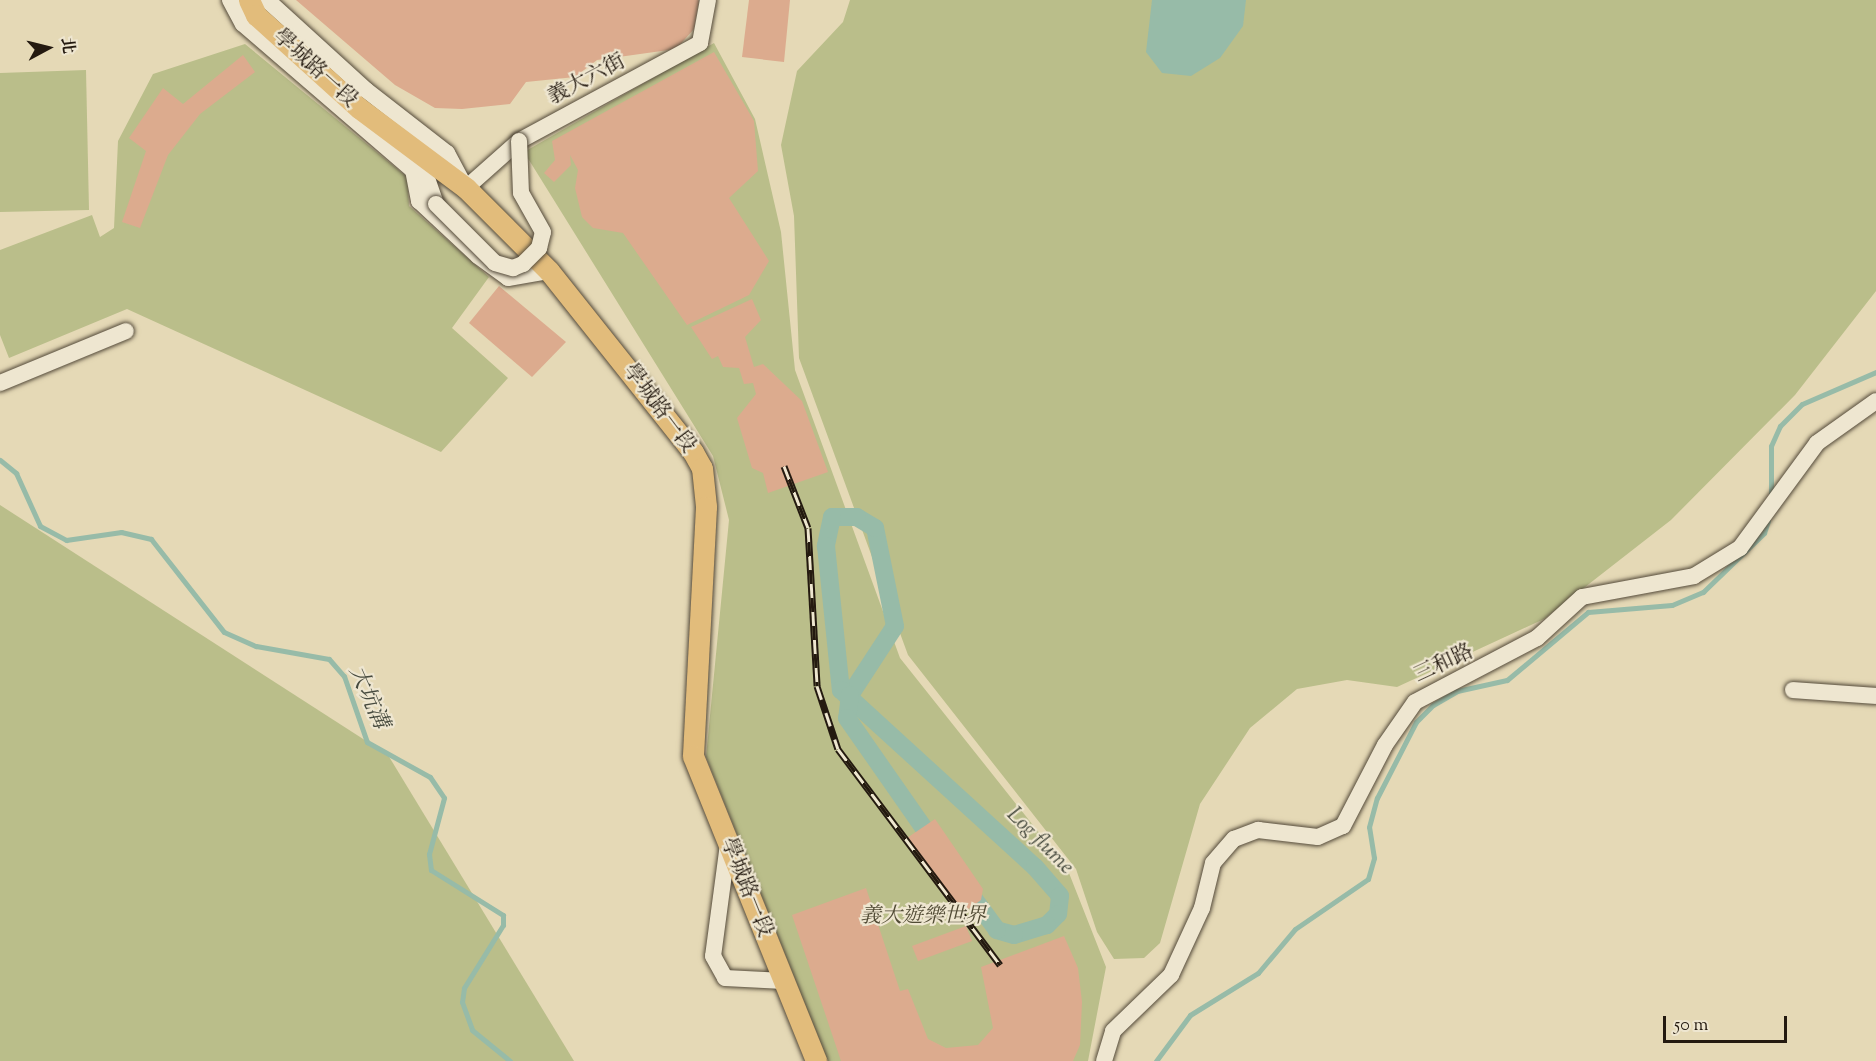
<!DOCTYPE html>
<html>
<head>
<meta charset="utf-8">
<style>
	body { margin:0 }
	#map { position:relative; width:1876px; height:1061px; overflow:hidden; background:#e5d9b6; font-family:"Sorts Mill Goudy","Noto Serif TC",serif }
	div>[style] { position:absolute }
	.green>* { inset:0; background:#babe8a }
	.water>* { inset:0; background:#97bba8 }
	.stream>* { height:5px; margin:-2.5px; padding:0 2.5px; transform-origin:2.5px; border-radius:2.5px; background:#97bba8 }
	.canal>* { height:18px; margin:-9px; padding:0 9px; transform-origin:9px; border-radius:9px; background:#97bba8 }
	.building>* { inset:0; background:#dcab8e }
	.roads { filter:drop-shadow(0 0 2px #544a3a) drop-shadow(0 0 2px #544a3a) }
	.minor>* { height:16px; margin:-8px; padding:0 8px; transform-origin:8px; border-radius:8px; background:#eee6d0 }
	.major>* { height:21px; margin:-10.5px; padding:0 10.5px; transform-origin:10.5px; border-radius:10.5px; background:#e2bc7b }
	.rail>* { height:7px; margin-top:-3.5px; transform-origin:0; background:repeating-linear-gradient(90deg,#eee6d0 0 14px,#241a10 0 28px); box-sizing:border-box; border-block:2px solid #241a10 }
	.bridges { filter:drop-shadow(0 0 2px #544a3a) drop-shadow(0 0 2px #544a3a) }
	.minor-bridge>* { height:16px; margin:-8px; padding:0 8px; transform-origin:8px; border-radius:8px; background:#eee6d0 }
	span { translate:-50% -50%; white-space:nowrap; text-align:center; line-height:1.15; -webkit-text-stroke:4.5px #eee6d0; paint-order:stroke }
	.street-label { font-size:21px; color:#241a10 }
	.park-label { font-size:21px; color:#514b35; font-style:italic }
	.water-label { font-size:22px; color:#464a3e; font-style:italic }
	.north { position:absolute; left:18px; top:18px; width:60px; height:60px; -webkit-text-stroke:4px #eee6d0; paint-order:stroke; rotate:83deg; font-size:16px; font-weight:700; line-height:24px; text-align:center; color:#241a10 }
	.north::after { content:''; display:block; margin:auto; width:21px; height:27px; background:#241a10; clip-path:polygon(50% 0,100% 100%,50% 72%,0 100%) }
	.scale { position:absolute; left:1663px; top:1016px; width:124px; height:27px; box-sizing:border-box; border:3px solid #241a10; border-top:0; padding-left:8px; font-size:18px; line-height:21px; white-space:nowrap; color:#241a10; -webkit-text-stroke:4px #eee6d0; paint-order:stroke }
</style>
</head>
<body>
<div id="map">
	<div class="green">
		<div style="clip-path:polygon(850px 0,1876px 0,1876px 291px,1795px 395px,1671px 520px,1544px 619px,1397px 687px,1347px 680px,1297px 689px,1250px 728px,1200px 804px,1160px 943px,1144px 958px,1114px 959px,1097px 932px,1076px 869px,908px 655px,799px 358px,794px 216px,781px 145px,797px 71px,843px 22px)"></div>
		<div style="clip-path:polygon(714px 43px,755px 119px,781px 232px,795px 370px,900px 658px,1067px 868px,1106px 967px,1088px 1061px,828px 1061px,706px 757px,729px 520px,713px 456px,524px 152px)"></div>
		<div style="clip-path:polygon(245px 44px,407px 177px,409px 206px,489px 277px,452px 328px,508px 378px,441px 452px,127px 309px,9px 358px,0 335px,0 250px,92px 215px,100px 237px,114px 228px,118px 141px,153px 74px)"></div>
		<div style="clip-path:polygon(86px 70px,89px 210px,0 212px,0 73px)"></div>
		<div style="clip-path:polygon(0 505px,388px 755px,574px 1061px,0 1061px)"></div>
	</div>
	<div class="water">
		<div style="clip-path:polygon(1152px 0,1246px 0,1243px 26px,1220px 58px,1191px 76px,1162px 73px,1146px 52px)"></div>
	</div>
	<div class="stream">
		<div style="left:0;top:460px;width:21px;rotate:39deg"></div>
		<div style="left:16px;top:473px;width:58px;rotate:65.6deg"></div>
		<div style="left:40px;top:526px;width:30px;rotate:28deg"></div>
		<div style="left:66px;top:540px;width:56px;rotate:-8.3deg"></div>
		<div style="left:121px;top:532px;width:31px;rotate:13deg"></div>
		<div style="left:151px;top:539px;width:118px;rotate:51.9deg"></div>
		<div style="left:224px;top:632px;width:35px;rotate:24deg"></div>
		<div style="left:256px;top:646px;width:74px;rotate:10.1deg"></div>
		<div style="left:329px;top:659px;width:23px;rotate:49deg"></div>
		<div style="left:344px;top:676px;width:70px;rotate:70.8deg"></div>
		<div style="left:367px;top:742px;width:72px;rotate:29.1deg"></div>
		<div style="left:430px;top:777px;width:25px;rotate:56deg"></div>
		<div style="left:444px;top:798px;width:58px;rotate:105deg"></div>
		<div style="left:429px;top:854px;width:16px;rotate:83deg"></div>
		<div style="left:431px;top:870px;width:85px;rotate:32deg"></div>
		<div style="left:503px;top:915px;width:10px;rotate:90deg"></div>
		<div style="left:503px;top:925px;width:74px;rotate:121.8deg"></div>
		<div style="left:464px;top:988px;width:14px;rotate:98deg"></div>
		<div style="left:462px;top:1002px;width:30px;rotate:70deg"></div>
		<div style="left:472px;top:1030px;width:49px;rotate:39.2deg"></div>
		<div style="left:1771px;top:497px;width:51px;rotate:-90deg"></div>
		<div style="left:1771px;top:446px;width:22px;rotate:-66deg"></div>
		<div style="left:1780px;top:426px;width:31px;rotate:-45deg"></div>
		<div style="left:1802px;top:404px;width:81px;rotate:-23.4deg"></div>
		<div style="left:1156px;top:1061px;width:57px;rotate:-53.5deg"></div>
		<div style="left:1190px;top:1015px;width:80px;rotate:-31.7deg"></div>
		<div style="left:1258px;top:973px;width:57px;rotate:-49.9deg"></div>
		<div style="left:1295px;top:929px;width:88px;rotate:-34.4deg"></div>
		<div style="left:1368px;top:879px;width:22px;rotate:-74deg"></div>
		<div style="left:1374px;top:858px;width:31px;rotate:-99deg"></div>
		<div style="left:1369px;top:827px;width:30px;rotate:-75deg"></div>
		<div style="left:1377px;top:798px;width:85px;rotate:-62.8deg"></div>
		<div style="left:1416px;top:722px;width:24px;rotate:-45deg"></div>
		<div style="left:1433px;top:705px;width:28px;rotate:-30deg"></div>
		<div style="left:1457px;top:691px;width:51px;rotate:-12.4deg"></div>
		<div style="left:1507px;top:680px;width:106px;rotate:-40deg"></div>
		<div style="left:1588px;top:612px;width:84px;rotate:-4.8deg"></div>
		<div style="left:1672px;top:605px;width:34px;rotate:-23deg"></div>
		<div style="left:1703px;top:592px;width:85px;rotate:-44deg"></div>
		<div style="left:1764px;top:533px;width:13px;rotate:-72deg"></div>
	</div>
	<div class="canal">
		<div style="left:850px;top:695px;width:82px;rotate:-56.9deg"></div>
		<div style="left:895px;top:626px;width:100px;rotate:-101.5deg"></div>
		<div style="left:875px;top:528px;width:21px;rotate:-149deg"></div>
		<div style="left:857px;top:517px;width:25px;rotate:180deg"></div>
		<div style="left:832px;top:517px;width:30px;rotate:102deg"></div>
		<div style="left:826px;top:546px;width:145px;rotate:84.1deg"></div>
		<div style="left:841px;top:690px;width:263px;rotate:42.4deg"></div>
		<div style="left:1035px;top:867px;width:38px;rotate:49deg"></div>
		<div style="left:1060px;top:896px;width:18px;rotate:96deg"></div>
		<div style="left:1058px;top:914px;width:16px;rotate:135deg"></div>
		<div style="left:1047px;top:925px;width:34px;rotate:163deg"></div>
		<div style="left:1014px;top:935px;width:18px;rotate:-164deg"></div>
		<div style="left:997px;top:930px;width:57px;rotate:-126.5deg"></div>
		<div style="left:850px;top:695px;width:23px;rotate:97deg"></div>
		<div style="left:847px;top:718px;width:157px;rotate:55.1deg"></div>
	</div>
	<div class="building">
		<div style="clip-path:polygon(296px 0,698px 0,699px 1px,694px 29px,676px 49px,597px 60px,575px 77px,526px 82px,510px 104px,462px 109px,435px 108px,395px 85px)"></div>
		<div style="clip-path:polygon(749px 0,790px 0,784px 62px,742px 57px)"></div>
		<div style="clip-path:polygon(714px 52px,754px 121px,758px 171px,729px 198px,769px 261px,749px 295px,687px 325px,623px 233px,593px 228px,582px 217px,575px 188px,578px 170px,570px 155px,571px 165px,554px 182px,544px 173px,555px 160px,552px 141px)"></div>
		<div style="clip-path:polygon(243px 55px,255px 72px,200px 114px,168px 155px,140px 228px,122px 222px,146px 151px,129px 138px,163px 88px,183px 104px)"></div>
		<div style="clip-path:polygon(499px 286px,566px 342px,532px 377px,469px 323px)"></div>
		<div style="clip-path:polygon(752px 299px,761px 320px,745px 337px,754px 367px,763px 364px,802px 401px,828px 472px,768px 493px,763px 473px,752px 468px,737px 418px,756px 394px,753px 383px,744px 384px,739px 368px,723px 367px,718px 356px,712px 359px,691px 327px)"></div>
		<div style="clip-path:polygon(935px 819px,983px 889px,981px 900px,960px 915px,907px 838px)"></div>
		<div style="clip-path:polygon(866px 888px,900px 991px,908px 989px,928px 1039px,946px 1048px,978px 1045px,993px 1028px,981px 967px,1064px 936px,1078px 968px,1082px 1002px,1080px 1045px,1073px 1061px,841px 1061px,792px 915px)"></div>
		<div style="clip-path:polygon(966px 926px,972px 941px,918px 961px,912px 946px)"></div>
	</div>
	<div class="roads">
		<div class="minor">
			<div style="left:230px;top:0;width:27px;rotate:62deg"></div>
			<div style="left:243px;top:24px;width:224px;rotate:40.7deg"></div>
			<div style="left:413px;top:170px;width:32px;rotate:79deg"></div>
			<div style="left:419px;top:201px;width:81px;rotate:43deg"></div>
			<div style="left:478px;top:256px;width:37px;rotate:36deg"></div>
			<div style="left:508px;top:278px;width:42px;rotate:-9.7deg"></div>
			<div style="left:267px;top:0;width:134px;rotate:42.3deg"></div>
			<div style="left:366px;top:90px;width:103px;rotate:37.9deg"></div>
			<div style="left:447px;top:153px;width:40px;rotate:62deg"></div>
			<div style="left:466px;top:188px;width:71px;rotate:-41.6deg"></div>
			<div style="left:519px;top:141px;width:206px;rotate:-28.4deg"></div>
			<div style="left:700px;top:43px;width:44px;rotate:-79.5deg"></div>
			<div style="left:419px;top:155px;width:52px;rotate:70.9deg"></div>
			<div style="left:0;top:383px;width:136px;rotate:-22.4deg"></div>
			<div style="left:1793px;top:690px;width:83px;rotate:4.1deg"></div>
			<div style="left:728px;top:844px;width:113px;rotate:97.6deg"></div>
			<div style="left:713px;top:956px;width:25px;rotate:61deg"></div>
			<div style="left:725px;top:978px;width:59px;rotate:2.9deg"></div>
			<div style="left:1104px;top:1061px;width:31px;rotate:-73deg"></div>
			<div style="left:1113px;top:1031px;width:81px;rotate:-44deg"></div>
			<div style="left:1171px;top:975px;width:74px;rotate:-65.2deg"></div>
			<div style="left:1202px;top:908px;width:46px;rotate:-76.3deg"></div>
			<div style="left:1213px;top:863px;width:32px;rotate:-49deg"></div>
			<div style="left:1234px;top:839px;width:26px;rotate:-21deg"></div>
			<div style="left:1258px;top:830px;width:60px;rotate:6.7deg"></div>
			<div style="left:1318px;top:837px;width:27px;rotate:-24deg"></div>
			<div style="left:1343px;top:826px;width:91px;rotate:-62.6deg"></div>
			<div style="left:1385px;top:745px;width:52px;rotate:-55.1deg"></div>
			<div style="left:1415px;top:702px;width:138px;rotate:-27.7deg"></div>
			<div style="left:1537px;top:638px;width:61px;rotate:-42.3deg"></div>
			<div style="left:1582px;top:597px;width:114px;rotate:-10.6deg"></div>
			<div style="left:1694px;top:576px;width:54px;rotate:-31.3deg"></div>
			<div style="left:1740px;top:548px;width:130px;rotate:-53.7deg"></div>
			<div style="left:1817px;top:443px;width:72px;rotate:-35.4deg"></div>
		</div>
		<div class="major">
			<div style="left:249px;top:0;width:17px;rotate:65deg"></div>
			<div style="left:256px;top:15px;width:139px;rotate:42.1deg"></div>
			<div style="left:359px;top:108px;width:134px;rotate:36.8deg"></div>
			<div style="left:466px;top:188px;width:117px;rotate:45deg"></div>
			<div style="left:549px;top:271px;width:231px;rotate:51.5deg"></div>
			<div style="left:693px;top:452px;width:18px;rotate:61deg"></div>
			<div style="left:702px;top:468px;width:39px;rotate:84deg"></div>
			<div style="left:706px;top:507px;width:249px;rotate:93deg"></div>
			<div style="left:693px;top:756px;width:329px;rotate:68deg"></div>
		</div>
	</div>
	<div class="rail">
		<div style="left:784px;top:466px;width:66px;rotate:68.8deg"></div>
		<div style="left:808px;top:528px;width:158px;rotate:86.7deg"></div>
		<div style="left:817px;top:686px;width:66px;rotate:71.6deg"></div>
		<div style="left:838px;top:749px;width:270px;rotate:53.1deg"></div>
	</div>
	<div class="bridges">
		<div class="minor-bridge">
			<div style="left:436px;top:204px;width:83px;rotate:45deg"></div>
			<div style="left:495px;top:263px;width:19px;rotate:16deg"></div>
			<div style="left:513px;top:268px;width:11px;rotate:-22deg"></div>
			<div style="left:523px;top:264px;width:23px;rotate:-45deg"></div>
			<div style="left:539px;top:248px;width:16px;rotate:-76deg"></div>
			<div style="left:543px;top:232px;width:45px;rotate:-119.4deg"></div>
			<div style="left:521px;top:193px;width:52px;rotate:-92.2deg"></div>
		</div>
	</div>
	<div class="street-label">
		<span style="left:315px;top:69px;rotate:42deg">學城路一段</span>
		<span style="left:587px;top:80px;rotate:-28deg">義大六街</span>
		<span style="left:659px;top:409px;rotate:53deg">學城路一段</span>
		<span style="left:1444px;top:664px;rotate:-25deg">三和路</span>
		<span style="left:746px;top:888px;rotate:68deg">學城路一段</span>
	</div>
	<div class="park-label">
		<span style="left:923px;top:917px">義大遊樂世界</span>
	</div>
	<div class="water-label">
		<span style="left:367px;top:698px;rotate:66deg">大坑溝</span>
		<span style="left:1039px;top:842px;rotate:45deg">Log flume</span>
	</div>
	<div class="north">北</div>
	<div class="scale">50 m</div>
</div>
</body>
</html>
